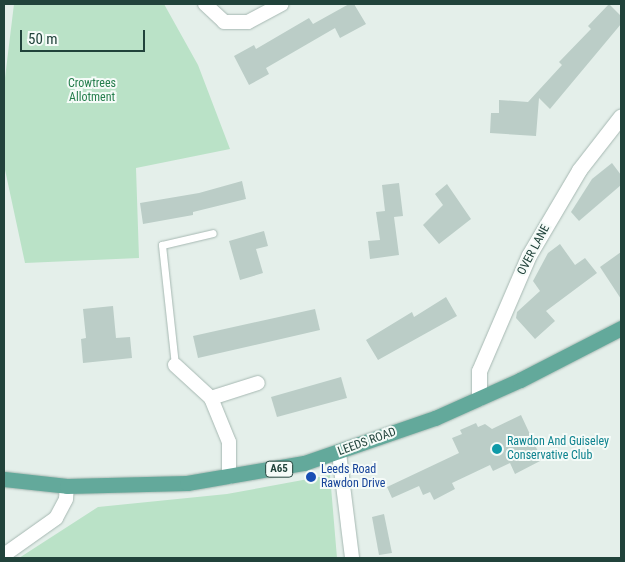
<!DOCTYPE html>
<html>
<head>
<meta charset="utf-8">
<style>
	body { margin:0 }
	#map { position:relative; width:625px; height:562px; overflow:hidden; background:#e4efea; font-family:"Roboto Condensed",sans-serif }
	div>[style] { position:absolute }
	.green>* { inset:0; background:#bae2c7 }
	.building>* { inset:0; background:#bbcdc7 }
	.roads { filter:drop-shadow(0 0 1px #a6b8b2) drop-shadow(0 0 1px #a6b8b2) }
	.service>* { height:7px; margin:-3.5px; padding:0 3.5px; transform-origin:3.5px; border-radius:3.5px; background:#fff }
	.minor>* { height:14px; margin:-7px; padding:0 7px; transform-origin:7px; border-radius:7px; background:#fff }
	.tertiary>* { height:15px; margin:-7.5px; padding:0 7.5px; transform-origin:7.5px; border-radius:7.5px; background:#fff }
	.primary>* { height:15px; margin:-7.5px; padding:0 7.5px; transform-origin:7.5px; border-radius:7.5px; background:#63a99b }
	.dots>* { width:14px; height:14px; translate:-50% -50%; box-sizing:border-box; border:2px solid #f5fbf8; border-radius:50% }
	span { translate:-50% -50%; white-space:nowrap; text-align:center; line-height:1.15; -webkit-text-stroke:4px #f5fbf8; paint-order:stroke }
	.shield-label span { padding:1px 4px; background:#f5fbf8; border:1px solid; border-radius:4px; -webkit-text-stroke-width:0 }
	.shield-label { font-size:11px; color:#21433b; font-weight:700 }
	.park-label { font-size:12px; color:#267e4d }
	.street-label { font-size:12px; color:#21433b }
	.culture-label { font-size:12px; color:#0d838f }
	.left { translate:0 -50%; text-align:left }
	.transit-label { font-size:12px; color:#164399 }
	.frame { position:absolute; inset:0; border:5px solid #21433b; pointer-events:none }
	.scale { position:absolute; left:20px; top:30px; width:125px; height:22px; box-sizing:border-box; border:2px solid #21433b; border-top:0; padding-left:6px; font-size:15px; line-height:18px; white-space:nowrap; color:#21433b; -webkit-text-stroke:4px #f5fbf8; paint-order:stroke }
</style>
</head>
<body>
<div id="map">
	<div class="green">
		<div style="clip-path:polygon(14px 4px,164px 4px,198px 65px,230px 149px,136px 168px,139px 258px,25px 263px,4px 165px,4px 86px)"></div>
		<div style="clip-path:polygon(330px 475px,337px 558px,19px 558px,98px 507px,227px 494px)"></div>
	</div>
	<div class="building">
		<div style="clip-path:polygon(349px 4px,354px 4px,366px 24px,340px 38px,335px 28px,266px 68px,269px 74px,249px 85px,234px 56px,254px 45px,256px 49px,309px 18px,313px 24px)"></div>
		<div style="clip-path:polygon(609px 4px,621px 16px,621px 24px,550px 109px,539px 98px,536px 136px,490px 133px,491px 113px,499px 113px,499px 100px,528px 102px,562px 65px,559px 62px,591px 29px,588px 26px)"></div>
		<div style="clip-path:polygon(612px 163px,621px 175px,621px 185px,579px 221px,571px 212px,592px 179px)"></div>
		<div style="clip-path:polygon(242px 181px,246px 199px,193px 212px,193px 215px,143px 224px,140px 203px,199px 193px)"></div>
		<div style="clip-path:polygon(399px 183px,403px 216px,394px 217px,399px 255px,370px 259px,368px 241px,380px 240px,376px 212px,385px 211px,382px 185px)"></div>
		<div style="clip-path:polygon(447px 184px,471px 219px,439px 244px,423px 225px,443px 205px,435px 194px)"></div>
		<div style="clip-path:polygon(264px 231px,268px 246px,256px 249px,263px 273px,240px 280px,229px 241px)"></div>
		<div style="clip-path:polygon(560px 244px,575px 265px,585px 258px,597px 273px,546px 311px,555px 321px,535px 339px,516px 318px,517px 312px,540px 291px,533px 281px,548px 253px)"></div>
		<div style="clip-path:polygon(621px 252px,621px 299px,600px 267px)"></div>
		<div style="clip-path:polygon(446px 297px,457px 316px,378px 360px,366px 340px,412px 312px,414px 317px)"></div>
		<div style="clip-path:polygon(113px 306px,116px 338px,130px 337px,132px 358px,83px 363px,81px 339px,86px 338px,83px 309px)"></div>
		<div style="clip-path:polygon(315px 309px,320px 330px,198px 358px,193px 336px)"></div>
		<div style="clip-path:polygon(341px 377px,347px 398px,277px 417px,271px 397px)"></div>
		<div style="clip-path:polygon(521px 415px,542px 460px,515px 474px,510px 463px,493px 471px,490px 465px,452px 483px,455px 489px,434px 500px,430px 492px,423px 495px,419px 486px,392px 498px,387px 487px,459px 453px,452px 438px,462px 434px,460px 430px,476px 423px,478px 427px,485px 424px,492px 429px)"></div>
		<div style="clip-path:polygon(384px 514px,392px 553px,379px 555px,372px 517px)"></div>
	</div>
	<div class="roads">
		<div class="service">
			<div style="left:175px;top:365px;width:121px;rotate:-96.2deg"></div>
			<div style="left:162px;top:245px;width:52px;rotate:-13.2deg"></div>
		</div>
		<div class="minor">
			<div style="left:205px;top:4px;width:26px;rotate:43deg"></div>
			<div style="left:224px;top:22px;width:24px"></div>
			<div style="left:248px;top:22px;width:38px;rotate:-28deg"></div>
			<div style="left:175px;top:365px;width:49px;rotate:42.5deg"></div>
			<div style="left:211px;top:398px;width:48px;rotate:67.8deg"></div>
			<div style="left:229px;top:442px;width:35px;rotate:90deg"></div>
			<div style="left:211px;top:398px;width:49px;rotate:-17.7deg"></div>
			<div style="left:339px;top:453px;width:106px;rotate:82.9deg"></div>
			<div style="left:4px;top:555px;width:64px;rotate:-35.4deg"></div>
			<div style="left:56px;top:518px;width:21px;rotate:-62deg"></div>
			<div style="left:66px;top:499px;width:13px;rotate:-86deg"></div>
		</div>
		<div class="tertiary">
			<div style="left:479px;top:398px;width:27px;rotate:-90deg"></div>
			<div style="left:479px;top:371px;width:126px;rotate:-66.7deg"></div>
			<div style="left:529px;top:255px;width:99px;rotate:-59.5deg"></div>
			<div style="left:579px;top:170px;width:68px;rotate:-52.1deg"></div>
		</div>
		<div class="primary">
			<div style="left:4px;top:479px;width:63px;rotate:6.3deg"></div>
			<div style="left:67px;top:486px;width:120px;rotate:-1.4deg"></div>
			<div style="left:187px;top:483px;width:119px;rotate:-9.7deg"></div>
			<div style="left:304px;top:463px;width:139px;rotate:-19deg"></div>
			<div style="left:435px;top:418px;width:93px;rotate:-24.1deg"></div>
			<div style="left:520px;top:380px;width:114px;rotate:-27.2deg"></div>
		</div>
	</div>
	<div class="dots">
		<div style="left:497px;top:449px;background:#0f9aa8"></div>
		<div style="left:311px;top:477px;background:#1a4fb4"></div>
	</div>
	<div class="shield-label">
		<span style="left:279px;top:469px">A65</span>
	</div>
	<div class="park-label">
		<span style="left:92px;top:91px">Crowtrees<br>Allotment</span>
	</div>
	<div class="street-label">
		<span style="left:534px;top:250px;rotate:-62deg">OVER LANE</span>
		<span style="left:367px;top:442px;rotate:-20deg">LEEDS ROAD</span>
	</div>
	<div class="culture-label">
		<span class="left" style="left:507px;top:449px">Rawdon And Guiseley<br>Conservative Club</span>
	</div>
	<div class="transit-label">
		<span class="left" style="left:321px;top:477px">Leeds Road<br>Rawdon Drive</span>
	</div>
	<div class="frame"></div>
	<div class="scale">50 m</div>
</div>
</body>
</html>
